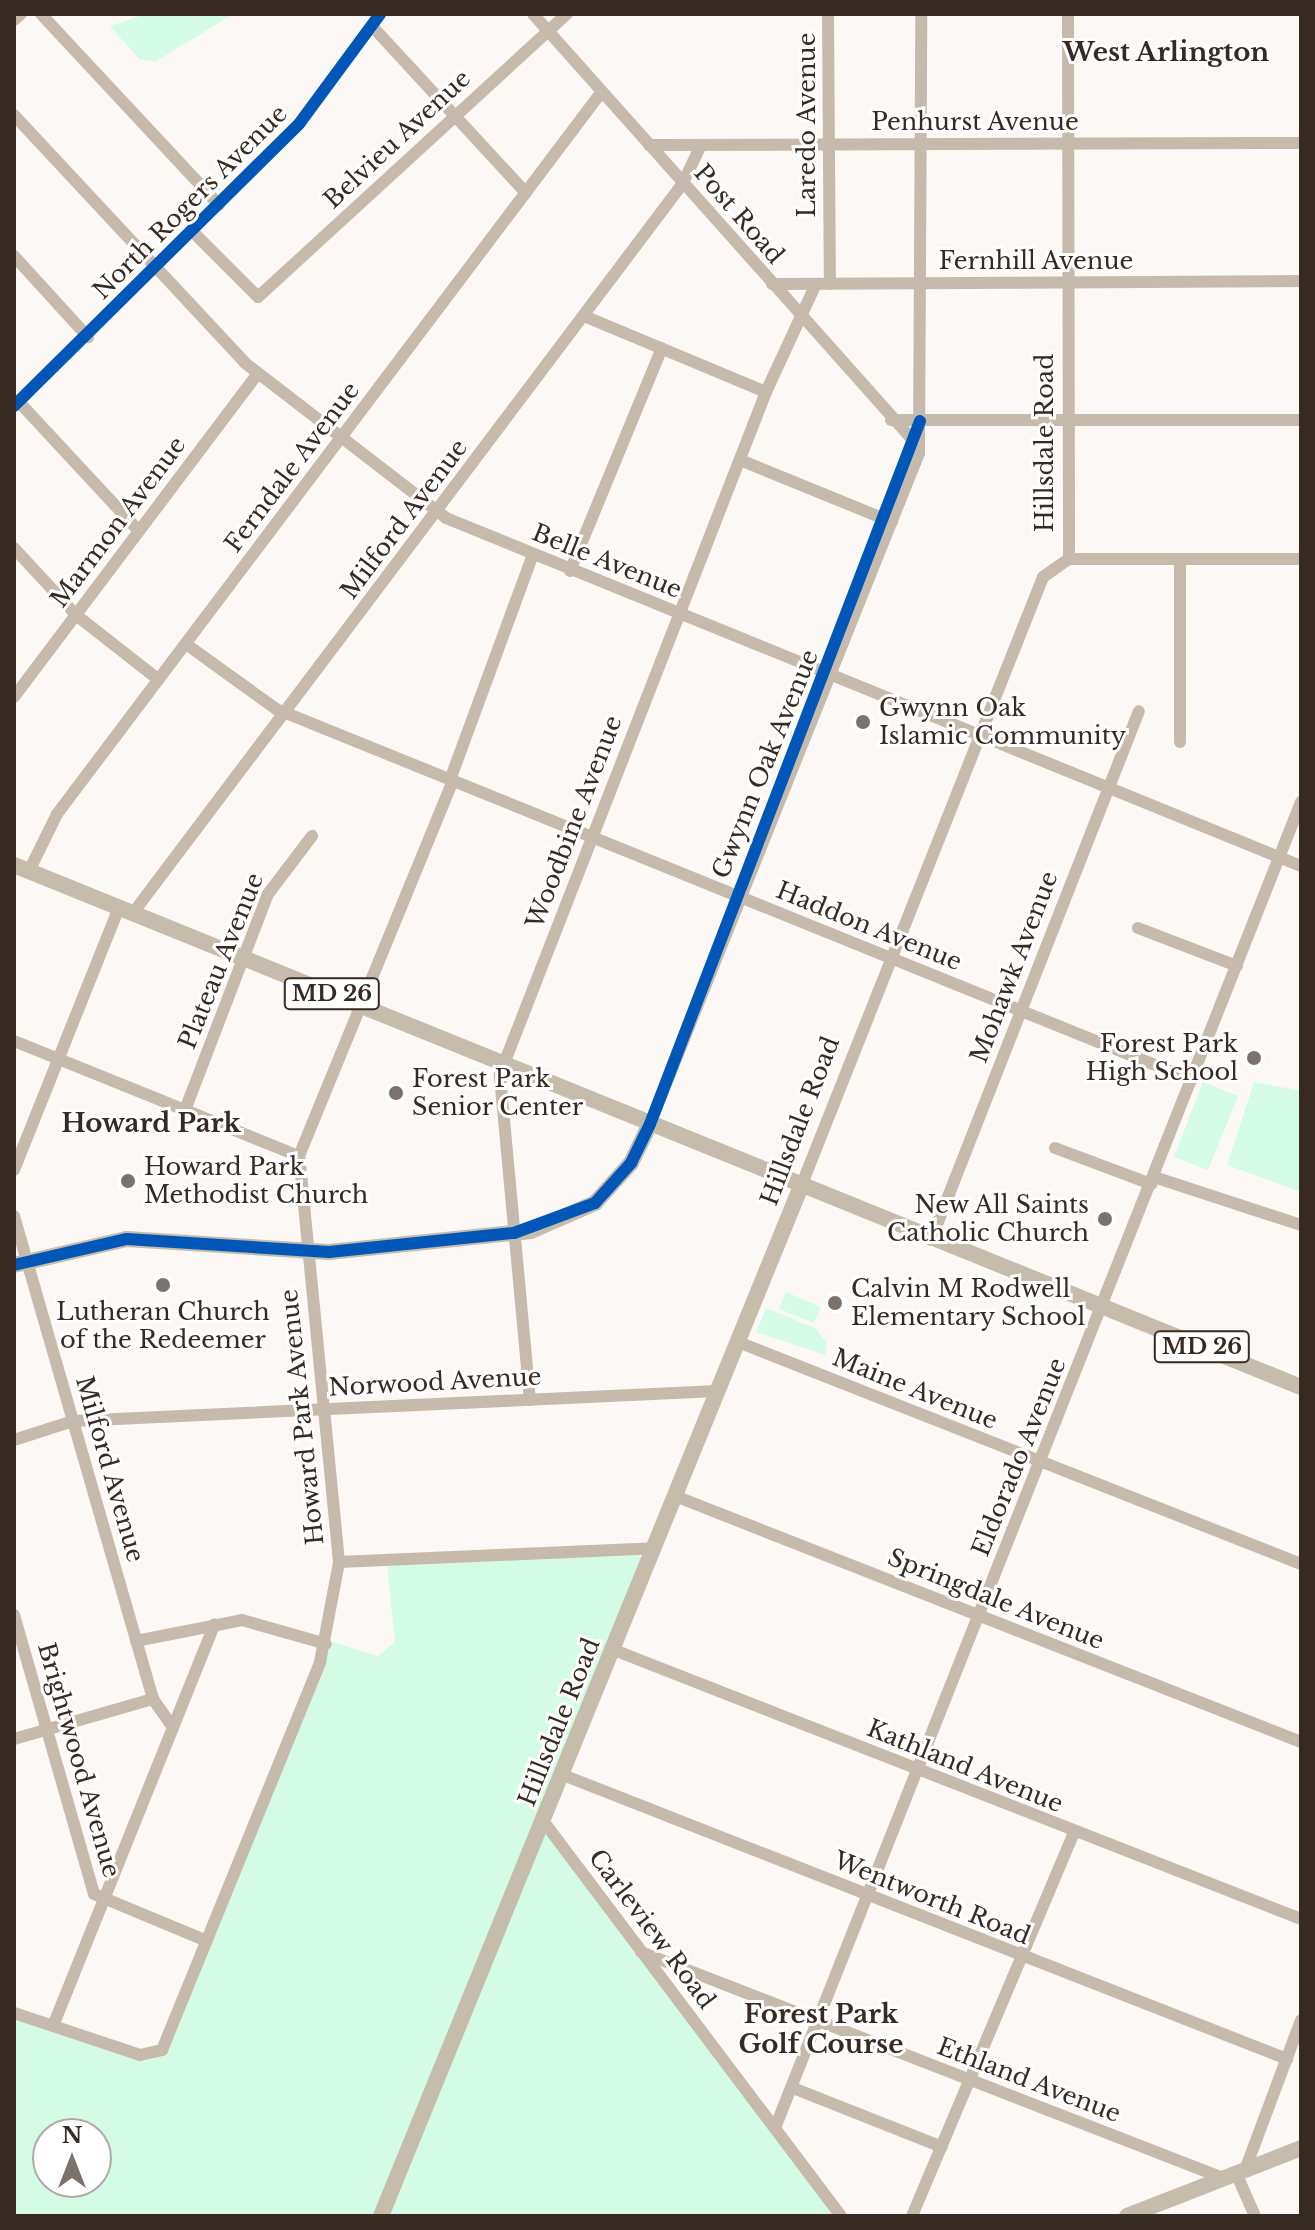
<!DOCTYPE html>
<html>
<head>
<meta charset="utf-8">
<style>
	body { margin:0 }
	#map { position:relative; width:1315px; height:2230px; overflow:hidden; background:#fbf8f6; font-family:"Libre Baskerville",serif }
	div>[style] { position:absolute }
	.green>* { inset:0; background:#d4fbe5 }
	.minor>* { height:12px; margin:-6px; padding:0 6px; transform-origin:6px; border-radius:6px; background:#c5baab }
	.major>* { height:16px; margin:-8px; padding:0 8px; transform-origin:8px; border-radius:8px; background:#c5bcac }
	.cycleway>* { height:12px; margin:-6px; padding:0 6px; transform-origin:6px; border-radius:6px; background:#0057b8 }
	.dots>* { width:22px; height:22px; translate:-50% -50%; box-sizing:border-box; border:4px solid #fff; border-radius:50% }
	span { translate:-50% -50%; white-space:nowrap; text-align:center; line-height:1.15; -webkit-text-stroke:6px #fff; paint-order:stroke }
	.shield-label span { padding:2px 6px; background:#fff; border:2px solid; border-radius:6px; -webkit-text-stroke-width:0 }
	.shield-label { font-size:22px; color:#372a23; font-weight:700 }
	.street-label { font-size:24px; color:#372a23 }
	.poi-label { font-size:24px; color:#372a23 }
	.left { translate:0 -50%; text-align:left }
	.right { translate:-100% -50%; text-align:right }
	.neighbourhood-label { font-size:26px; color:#372a23; font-weight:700 }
	.frame { position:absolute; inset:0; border:16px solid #372a23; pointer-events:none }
	.north { position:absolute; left:32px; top:2118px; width:80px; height:80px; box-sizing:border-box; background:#fff; border:2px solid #afaaa7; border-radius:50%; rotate:0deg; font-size:22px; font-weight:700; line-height:32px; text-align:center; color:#372a23 }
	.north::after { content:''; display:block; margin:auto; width:28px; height:36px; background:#7c726d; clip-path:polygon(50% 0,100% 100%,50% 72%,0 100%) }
</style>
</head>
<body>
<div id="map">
	<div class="green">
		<div style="clip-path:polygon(146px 14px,233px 14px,155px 62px,139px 59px,110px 26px)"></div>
		<div style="clip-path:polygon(1203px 1082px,1238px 1096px,1208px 1170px,1174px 1157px)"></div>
		<div style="clip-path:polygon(1254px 1082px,1301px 1091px,1301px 1192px,1227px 1165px)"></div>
		<div style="clip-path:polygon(786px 1292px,821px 1307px,814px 1323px,779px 1309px)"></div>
		<div style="clip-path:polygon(766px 1308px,815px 1328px,827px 1343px,825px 1355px,756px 1332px)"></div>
		<div style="clip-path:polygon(evenodd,639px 1554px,643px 1559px,539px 1820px,836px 2216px,14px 2216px,14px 2019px,143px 2060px,165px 2053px,332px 1642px,378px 1656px,395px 1642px,387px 1564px,639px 1554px,48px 2134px,96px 2134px,96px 2182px,48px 2182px,48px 2134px)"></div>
	</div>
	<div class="minor">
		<div style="left:41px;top:14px;width:261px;rotate:47deg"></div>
		<div style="left:533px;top:14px;width:571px;rotate:48.27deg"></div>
		<div style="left:828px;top:14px;width:270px;rotate:89.6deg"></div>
		<div style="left:1068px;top:14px;width:545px;rotate:89.89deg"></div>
		<div style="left:14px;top:20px;width:9px;rotate:-41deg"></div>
		<div style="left:372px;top:26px;width:227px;rotate:47.3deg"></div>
		<div style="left:14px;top:115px;width:339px;rotate:47deg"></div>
		<div style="left:245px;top:363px;width:254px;rotate:37.6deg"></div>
		<div style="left:446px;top:518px;width:923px;rotate:22.15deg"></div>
		<div style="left:649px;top:145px;width:652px;rotate:-0.18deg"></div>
		<div style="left:193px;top:232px;width:92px;rotate:45deg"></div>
		<div style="left:258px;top:297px;width:419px;rotate:-42.5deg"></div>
		<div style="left:14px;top:256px;width:110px;rotate:47.6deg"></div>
		<div style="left:772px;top:284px;width:529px;rotate:-0.32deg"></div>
		<div style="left:584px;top:316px;width:197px;rotate:22.7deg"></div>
		<div style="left:19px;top:402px;width:176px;rotate:47.1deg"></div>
		<div style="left:14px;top:406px;width:401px;rotate:-44.7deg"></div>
		<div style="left:299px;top:124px;width:137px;rotate:-53.6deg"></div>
		<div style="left:891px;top:420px;width:410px"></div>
		<div style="left:740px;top:460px;width:164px;rotate:22.2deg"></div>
		<div style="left:14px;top:548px;width:91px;rotate:47.2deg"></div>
		<div style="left:76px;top:615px;width:105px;rotate:38.1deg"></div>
		<div style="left:1180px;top:559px;width:183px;rotate:90deg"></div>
		<div style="left:570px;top:571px;width:241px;rotate:-67.6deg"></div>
		<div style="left:186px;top:644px;width:111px;rotate:35.8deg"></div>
		<div style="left:276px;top:709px;width:988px;rotate:22.05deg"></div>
		<div style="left:14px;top:697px;width:404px;rotate:-53deg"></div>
		<div style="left:450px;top:780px;width:240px;rotate:-69.8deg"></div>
		<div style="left:29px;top:871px;width:64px;rotate:-63.8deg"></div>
		<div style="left:57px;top:814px;width:902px;rotate:-52.98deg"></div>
		<div style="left:133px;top:913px;width:914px;rotate:-53deg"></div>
		<div style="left:683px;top:183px;width:42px;rotate:-64.7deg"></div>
		<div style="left:1138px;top:928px;width:106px;rotate:21deg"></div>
		<div style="left:14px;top:1041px;width:307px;rotate:22deg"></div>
		<div style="left:185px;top:1110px;width:231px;rotate:-69deg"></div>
		<div style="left:268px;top:894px;width:73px;rotate:-52.8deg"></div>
		<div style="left:650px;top:1124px;width:723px;rotate:-68.15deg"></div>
		<div style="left:919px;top:453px;width:439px;rotate:-89.7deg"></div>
		<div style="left:1055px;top:1148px;width:103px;rotate:20.6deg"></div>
		<div style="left:14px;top:1170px;width:282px;rotate:-68.2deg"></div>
		<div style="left:1154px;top:1177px;width:155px;rotate:18.1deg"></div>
		<div style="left:800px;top:1189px;width:658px;rotate:-68.34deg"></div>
		<div style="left:1043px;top:577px;width:32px;rotate:-35deg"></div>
		<div style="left:1069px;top:559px;width:232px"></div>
		<div style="left:14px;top:1216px;width:503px;rotate:73.94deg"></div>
		<div style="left:153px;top:1699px;width:35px;rotate:55deg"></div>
		<div style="left:931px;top:1240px;width:568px;rotate:-68.54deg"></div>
		<div style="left:738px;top:1342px;width:605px;rotate:21.52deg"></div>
		<div style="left:530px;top:1400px;width:327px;rotate:-95.3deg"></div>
		<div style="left:500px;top:1074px;width:732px;rotate:-68.69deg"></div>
		<div style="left:766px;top:392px;width:119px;rotate:-65.2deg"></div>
		<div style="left:14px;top:1440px;width:62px;rotate:-17.9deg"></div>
		<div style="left:73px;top:1421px;width:645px;rotate:-2.67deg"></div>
		<div style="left:675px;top:1496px;width:673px;rotate:21.45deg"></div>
		<div style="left:339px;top:1562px;width:316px;rotate:-2.5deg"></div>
		<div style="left:14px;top:1615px;width:290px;rotate:74deg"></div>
		<div style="left:94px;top:1894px;width:122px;rotate:22.6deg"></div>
		<div style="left:136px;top:1641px;width:108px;rotate:-11.2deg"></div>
		<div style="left:242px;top:1620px;width:87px;rotate:15.9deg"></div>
		<div style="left:614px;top:1650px;width:738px;rotate:21.38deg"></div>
		<div style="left:14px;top:1739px;width:145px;rotate:-16.1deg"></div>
		<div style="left:563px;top:1775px;width:778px;rotate:21.42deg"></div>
		<div style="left:544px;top:1822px;width:493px;rotate:53deg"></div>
		<div style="left:641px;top:1952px;width:624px;rotate:21.22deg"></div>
		<div style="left:14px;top:2013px;width:133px;rotate:18.4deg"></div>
		<div style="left:140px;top:2055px;width:23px;rotate:-13deg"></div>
		<div style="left:162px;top:2050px;width:419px;rotate:-67.8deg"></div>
		<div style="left:320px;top:1662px;width:102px;rotate:-79.2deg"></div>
		<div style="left:339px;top:1562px;width:408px;rotate:-95.6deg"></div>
		<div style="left:299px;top:1156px;width:405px;rotate:-67.7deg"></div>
		<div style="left:53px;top:2026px;width:433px;rotate:-68.1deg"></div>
		<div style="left:793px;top:2088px;width:160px;rotate:21.6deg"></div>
		<div style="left:775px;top:2128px;width:1427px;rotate:-68.36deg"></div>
		<div style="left:1245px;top:2170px;width:160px;rotate:-69.5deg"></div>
		<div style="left:1236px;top:2173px;width:47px;rotate:66.2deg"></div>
		<div style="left:912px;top:2216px;width:416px;rotate:-67.1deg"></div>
	</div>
	<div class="major">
		<div style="left:14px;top:865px;width:1389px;rotate:22.08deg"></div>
		<div style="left:14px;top:1265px;width:116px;rotate:-13deg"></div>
		<div style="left:127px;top:1239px;width:202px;rotate:3.7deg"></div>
		<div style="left:329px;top:1252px;width:203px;rotate:-5.9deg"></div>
		<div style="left:531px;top:1231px;width:70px;rotate:-23.6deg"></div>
		<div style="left:595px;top:1203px;width:54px;rotate:-48deg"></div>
		<div style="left:631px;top:1163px;width:43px;rotate:-64deg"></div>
		<div style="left:381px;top:2216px;width:1109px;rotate:-67.81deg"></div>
		<div style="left:1127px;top:2216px;width:187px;rotate:-21.3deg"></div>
	</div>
	<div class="cycleway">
		<div style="left:14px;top:406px;width:401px;rotate:-44.7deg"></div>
		<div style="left:299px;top:124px;width:137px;rotate:-53.6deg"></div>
		<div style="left:14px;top:1265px;width:116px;rotate:-13deg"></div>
		<div style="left:127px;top:1239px;width:202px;rotate:3.7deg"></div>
		<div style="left:329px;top:1252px;width:186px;rotate:-5.9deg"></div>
		<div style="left:514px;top:1233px;width:86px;rotate:-20.3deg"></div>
		<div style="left:595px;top:1203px;width:54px;rotate:-48deg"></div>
		<div style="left:631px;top:1163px;width:43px;rotate:-64deg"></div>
		<div style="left:650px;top:1124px;width:753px;rotate:-68.99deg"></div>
	</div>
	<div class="dots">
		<div style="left:863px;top:722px;background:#7c726d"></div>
		<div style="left:1254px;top:1058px;background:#7c726d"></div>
		<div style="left:396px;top:1093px;background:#7c726d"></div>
		<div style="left:128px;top:1181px;background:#7c726d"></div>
		<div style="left:1105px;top:1219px;background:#7c726d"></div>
		<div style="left:163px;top:1285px;background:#7c726d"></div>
		<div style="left:835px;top:1303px;background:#7c726d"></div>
	</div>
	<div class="shield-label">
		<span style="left:332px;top:994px">MD 26</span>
		<span style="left:1202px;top:1347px">MD 26</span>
	</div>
	<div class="street-label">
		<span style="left:975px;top:122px">Penhurst Avenue</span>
		<span style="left:807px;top:125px;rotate:-90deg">Laredo Avenue</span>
		<span style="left:397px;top:139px;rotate:-43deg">Belvieu Avenue</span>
		<span style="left:190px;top:202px;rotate:-45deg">North Rogers Avenue</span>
		<span style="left:739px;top:214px;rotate:49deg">Post Road</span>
		<span style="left:1036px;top:261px">Fernhill Avenue</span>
		<span style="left:1045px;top:443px;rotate:-90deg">Hillsdale Road</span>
		<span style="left:292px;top:467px;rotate:-53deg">Ferndale Avenue</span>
		<span style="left:404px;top:519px;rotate:-53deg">Milford Avenue</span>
		<span style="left:118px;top:522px;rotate:-53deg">Marmon Avenue</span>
		<span style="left:607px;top:561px;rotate:22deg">Belle Avenue</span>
		<span style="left:765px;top:764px;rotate:-68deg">Gwynn Oak Avenue</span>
		<span style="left:574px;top:822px;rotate:-69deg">Woodbine Avenue</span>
		<span style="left:869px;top:926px;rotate:22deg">Haddon Avenue</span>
		<span style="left:221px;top:961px;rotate:-68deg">Plateau Avenue</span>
		<span style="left:1014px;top:967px;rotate:-69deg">Mohawk Avenue</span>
		<span style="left:800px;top:1121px;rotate:-69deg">Hillsdale Road</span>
		<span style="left:435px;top:1382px;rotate:-3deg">Norwood Avenue</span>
		<span style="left:915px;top:1389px;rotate:22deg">Maine Avenue</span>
		<span style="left:302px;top:1417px;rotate:-96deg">Howard Park Avenue</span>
		<span style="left:1019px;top:1457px;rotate:-68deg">Eldorado Avenue</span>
		<span style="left:110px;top:1469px;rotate:74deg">Milford Avenue</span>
		<span style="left:996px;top:1599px;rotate:22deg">Springdale Avenue</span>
		<span style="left:559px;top:1722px;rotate:-68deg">Hillsdale Road</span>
		<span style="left:79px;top:1760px;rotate:74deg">Brightwood Avenue</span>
		<span style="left:965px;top:1766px;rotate:22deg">Kathland Avenue</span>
		<span style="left:932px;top:1898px;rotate:22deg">Wentworth Road</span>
		<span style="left:652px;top:1929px;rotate:53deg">Carleview Road</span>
		<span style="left:1029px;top:2080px;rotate:21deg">Ethland Avenue</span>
	</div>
	<div class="poi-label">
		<span class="left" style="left:879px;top:722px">Gwynn Oak<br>Islamic Community</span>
		<span class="right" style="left:1238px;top:1058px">Forest Park<br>High School</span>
		<span class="left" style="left:412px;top:1093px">Forest Park<br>Senior Center</span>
		<span class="left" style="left:144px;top:1181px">Howard Park<br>Methodist Church</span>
		<span class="right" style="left:1089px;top:1219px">New All Saints<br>Catholic Church</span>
		<span class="left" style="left:851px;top:1303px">Calvin M Rodwell<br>Elementary School</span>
		<span style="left:163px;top:1326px">Lutheran Church<br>of the Redeemer</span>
	</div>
	<div class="neighbourhood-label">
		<span style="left:1166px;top:53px">West Arlington</span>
		<span style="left:151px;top:1124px">Howard Park</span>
		<span style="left:821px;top:2030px">Forest Park<br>Golf Course</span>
	</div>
	<div class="frame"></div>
	<div class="north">N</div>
</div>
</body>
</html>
